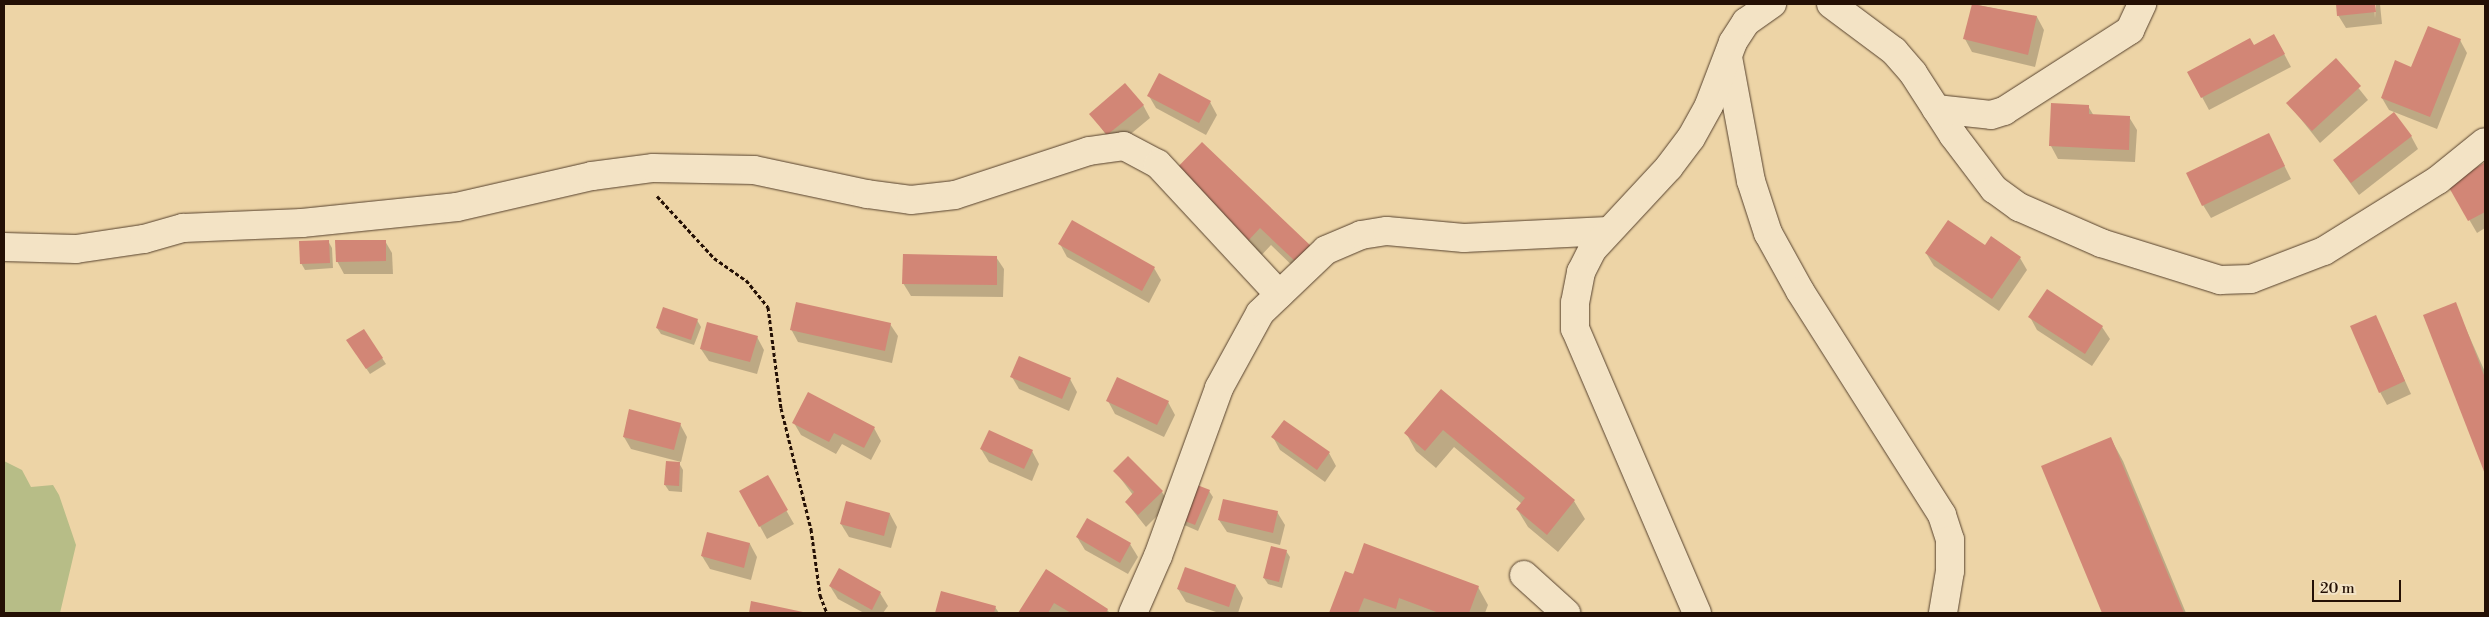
<!DOCTYPE html>
<html>
<head>
<meta charset="utf-8">
<style>
	body { margin:0 }
	#map { position:relative; width:2489px; height:617px; overflow:hidden; background:#edd4a6; font-family:"Libre Bodoni",serif }
	div>[style] { position:absolute }
	.green>* { inset:0; background:#b7bd87 }
	.shadow>* { inset:0; background:#0003 }
	.building>* { inset:0; background:#d28676 }
	.path>* { height:3px; margin-top:-1.5px; transform-origin:0; background:repeating-linear-gradient(90deg,#241005 0 4px,transparent 0 6.5px) }
	.roads { filter:drop-shadow(0 0 1px #56412d) drop-shadow(0 0 1px #56412d) }
	.street>* { height:28px; margin:-14px; padding:0 14px; transform-origin:14px; border-radius:14px; background:#f3e3c5 }
	span { translate:-50% -50%; white-space:nowrap; text-align:center; line-height:1.15; -webkit-text-stroke:5px #f3e3c5; paint-order:stroke }
	.frame { position:absolute; inset:0; border:5px solid #241005; pointer-events:none }
	.scale { position:absolute; left:2312px; top:580px; width:89px; height:22px; box-sizing:border-box; border:2px solid #241005; border-top:0; padding-left:6px; font-size:15px; line-height:18px; white-space:nowrap; color:#241005; -webkit-text-stroke:4px #f3e3c5; paint-order:stroke }
</style>
</head>
<body>
<div id="map">
	<div class="green">
		<div style="clip-path:polygon(4px 461px,22px 470px,31px 487px,53px 485px,59px 495px,76px 545px,60px 613px,4px 613px)"></div>
	</div>
	<div class="shadow">
		<div style="clip-path:polygon(1973px 4px,2037px 17px,2044px 30px,2035px 67px,1972px 52px,1965px 39px)"></div>
		<div style="clip-path:polygon(2337px 4px,2374px 4px,2375px 18px,2376px 4px,2380px 4px,2382px 24px,2346px 28px,2338px 15px)"></div>
		<div style="clip-path:polygon(2460px 40px,2467px 53px,2437px 129px,2389px 110px,2382px 98px,2412px 69px)"></div>
		<div style="clip-path:polygon(2254px 47px,2281px 48px,2291px 67px,2209px 110px,2202px 97px)"></div>
		<div style="clip-path:polygon(2336px 60px,2368px 100px,2320px 143px,2288px 103px)"></div>
		<div style="clip-path:polygon(1149px 96px,1210px 102px,1217px 115px,1206px 135px,1156px 108px)"></div>
		<div style="clip-path:polygon(1143px 105px,1150px 118px,1115px 147px,1091px 114px)"></div>
		<div style="clip-path:polygon(2088px 106px,2094px 116px,2129px 117px,2137px 130px,2135px 162px,2058px 159px,2051px 146px)"></div>
		<div style="clip-path:polygon(2411px 136px,2418px 149px,2359px 195px,2334px 161px)"></div>
		<div style="clip-path:polygon(2275px 147px,2291px 179px,2211px 218px,2203px 205px)"></div>
		<div style="clip-path:polygon(2484px 165px,2485px 228px,2477px 233px,2449px 185px)"></div>
		<div style="clip-path:polygon(1184px 191px,1310px 247px,1306px 279px,1271px 245px,1257px 260px)"></div>
		<div style="clip-path:polygon(328px 241px,332px 248px,333px 268px,305px 270px,301px 263px)"></div>
		<div style="clip-path:polygon(385px 241px,392px 253px,393px 274px,344px 274px,337px 261px)"></div>
		<div style="clip-path:polygon(1060px 244px,1154px 268px,1161px 280px,1149px 303px,1067px 257px)"></div>
		<div style="clip-path:polygon(1985px 246px,2020px 258px,2027px 270px,1999px 311px,1934px 266px,1926px 253px)"></div>
		<div style="clip-path:polygon(996px 257px,1004px 269px,1003px 297px,911px 296px,903px 283px)"></div>
		<div style="clip-path:polygon(2455px 304px,2485px 372px,2485px 470px,2425px 316px)"></div>
		<div style="clip-path:polygon(2030px 317px,2102px 327px,2110px 339px,2092px 366px,2037px 330px)"></div>
		<div style="clip-path:polygon(2376px 317px,2411px 394px,2387px 405px,2380px 392px)"></div>
		<div style="clip-path:polygon(697px 320px,701px 327px,694px 345px,661px 334px,657px 328px)"></div>
		<div style="clip-path:polygon(890px 324px,898px 336px,892px 363px,798px 342px,791px 329px)"></div>
		<div style="clip-path:polygon(757px 337px,764px 350px,757px 374px,709px 361px,701px 349px)"></div>
		<div style="clip-path:polygon(352px 347px,382px 358px,386px 364px,370px 374px)"></div>
		<div style="clip-path:polygon(1012px 377px,1070px 379px,1077px 392px,1069px 411px,1019px 389px)"></div>
		<div style="clip-path:polygon(1442px 391px,1574px 501px,1585px 519px,1558px 552px,1528px 527px,1517px 509px,1522px 504px,1454px 447px,1436px 468px,1416px 451px,1406px 433px)"></div>
		<div style="clip-path:polygon(1108px 401px,1168px 402px,1175px 415px,1164px 437px,1115px 414px)"></div>
		<div style="clip-path:polygon(794px 423px,874px 428px,881px 441px,871px 460px,842px 444px,836px 454px,801px 435px)"></div>
		<div style="clip-path:polygon(680px 424px,687px 437px,681px 462px,631px 449px,624px 437px)"></div>
		<div style="clip-path:polygon(1273px 437px,1329px 453px,1336px 466px,1325px 482px,1280px 450px)"></div>
		<div style="clip-path:polygon(2111px 439px,2123px 461px,2186px 613px,2103px 613px,2043px 467px)"></div>
		<div style="clip-path:polygon(981px 449px,1032px 451px,1039px 464px,1032px 481px,989px 462px)"></div>
		<div style="clip-path:polygon(679px 463px,683px 470px,682px 492px,669px 491px,665px 485px)"></div>
		<div style="clip-path:polygon(1115px 471px,1162px 492px,1169px 504px,1146px 527px,1126px 502px,1133px 495px)"></div>
		<div style="clip-path:polygon(767px 477px,794px 524px,767px 539px,741px 492px)"></div>
		<div style="clip-path:polygon(1209px 491px,1213px 497px,1198px 531px,1182px 524px)"></div>
		<div style="clip-path:polygon(1277px 512px,1285px 525px,1280px 545px,1227px 532px,1219px 520px)"></div>
		<div style="clip-path:polygon(890px 514px,897px 527px,891px 548px,849px 537px,841px 524px)"></div>
		<div style="clip-path:polygon(708px 534px,750px 544px,757px 557px,751px 580px,710px 569px,702px 556px)"></div>
		<div style="clip-path:polygon(1077px 537px,1130px 544px,1138px 557px,1128px 574px,1085px 550px)"></div>
		<div style="clip-path:polygon(1286px 551px,1290px 557px,1282px 588px,1268px 584px,1264px 578px)"></div>
		<div style="clip-path:polygon(1046px 571px,1107px 610px,1110px 613px,1019px 613px)"></div>
		<div style="clip-path:polygon(1346px 573px,1478px 587px,1488px 605px,1485px 613px,1331px 613px)"></div>
		<div style="clip-path:polygon(830px 586px,880px 593px,888px 606px,883px 613px,864px 613px,838px 599px)"></div>
		<div style="clip-path:polygon(1236px 586px,1243px 598px,1238px 613px,1219px 613px,1186px 602px,1178px 589px)"></div>
		<div style="clip-path:polygon(942px 592px,995px 607px,999px 613px,936px 613px)"></div>
	</div>
	<div class="building">
		<div style="clip-path:polygon(1972px 4px,2037px 16px,2028px 55px,1963px 39px)"></div>
		<div style="clip-path:polygon(2336px 4px,2375px 4px,2376px 12px,2337px 16px)"></div>
		<div style="clip-path:polygon(2428px 26px,2461px 39px,2430px 117px,2381px 98px,2395px 60px,2411px 67px)"></div>
		<div style="clip-path:polygon(2274px 34px,2285px 54px,2201px 98px,2187px 72px,2250px 38px,2254px 45px)"></div>
		<div style="clip-path:polygon(2336px 58px,2361px 86px,2312px 131px,2286px 103px)"></div>
		<div style="clip-path:polygon(1159px 73px,1211px 101px,1199px 123px,1147px 96px)"></div>
		<div style="clip-path:polygon(1125px 83px,1144px 105px,1107px 135px,1089px 114px)"></div>
		<div style="clip-path:polygon(2051px 103px,2089px 105px,2089px 114px,2130px 116px,2129px 150px,2049px 146px)"></div>
		<div style="clip-path:polygon(2394px 112px,2412px 136px,2351px 183px,2333px 160px)"></div>
		<div style="clip-path:polygon(2269px 133px,2285px 166px,2202px 206px,2186px 173px)"></div>
		<div style="clip-path:polygon(1202px 142px,1311px 246px,1296px 262px,1260px 228px,1246px 243px,1172px 173px)"></div>
		<div style="clip-path:polygon(2484px 163px,2485px 212px,2468px 221px,2447px 184px)"></div>
		<div style="clip-path:polygon(1072px 220px,1155px 267px,1142px 291px,1058px 244px)"></div>
		<div style="clip-path:polygon(1948px 220px,1985px 245px,1991px 236px,2021px 257px,1992px 299px,1925px 253px)"></div>
		<div style="clip-path:polygon(329px 240px,330px 263px,300px 264px,299px 241px)"></div>
		<div style="clip-path:polygon(335px 240px,386px 240px,386px 261px,336px 262px)"></div>
		<div style="clip-path:polygon(903px 254px,997px 256px,997px 285px,902px 284px)"></div>
		<div style="clip-path:polygon(2047px 289px,2103px 326px,2085px 354px,2028px 317px)"></div>
		<div style="clip-path:polygon(796px 302px,891px 323px,885px 351px,790px 330px)"></div>
		<div style="clip-path:polygon(2456px 302px,2485px 378px,2485px 474px,2423px 315px)"></div>
		<div style="clip-path:polygon(663px 307px,698px 319px,691px 340px,656px 328px)"></div>
		<div style="clip-path:polygon(2376px 315px,2405px 381px,2379px 393px,2350px 326px)"></div>
		<div style="clip-path:polygon(707px 322px,758px 336px,750px 362px,700px 349px)"></div>
		<div style="clip-path:polygon(364px 329px,383px 358px,366px 369px,346px 340px)"></div>
		<div style="clip-path:polygon(1019px 356px,1071px 378px,1062px 399px,1010px 377px)"></div>
		<div style="clip-path:polygon(1117px 377px,1169px 401px,1157px 425px,1106px 401px)"></div>
		<div style="clip-path:polygon(1441px 389px,1575px 500px,1547px 535px,1516px 509px,1525px 498px,1443px 430px,1425px 451px,1404px 433px)"></div>
		<div style="clip-path:polygon(808px 392px,875px 427px,864px 448px,834px 433px,829px 442px,792px 423px)"></div>
		<div style="clip-path:polygon(629px 409px,681px 423px,674px 450px,623px 437px)"></div>
		<div style="clip-path:polygon(1284px 420px,1330px 452px,1317px 470px,1271px 437px)"></div>
		<div style="clip-path:polygon(989px 430px,1033px 450px,1024px 469px,980px 449px)"></div>
		<div style="clip-path:polygon(2111px 437px,2184px 613px,2102px 613px,2041px 466px)"></div>
		<div style="clip-path:polygon(1128px 456px,1163px 491px,1138px 515px,1125px 502px,1134px 492px,1113px 471px)"></div>
		<div style="clip-path:polygon(666px 461px,680px 462px,679px 486px,664px 485px)"></div>
		<div style="clip-path:polygon(768px 475px,788px 510px,759px 527px,739px 491px)"></div>
		<div style="clip-path:polygon(1192px 483px,1210px 490px,1195px 525px,1177px 518px)"></div>
		<div style="clip-path:polygon(1223px 499px,1278px 511px,1273px 533px,1218px 520px)"></div>
		<div style="clip-path:polygon(846px 501px,890px 513px,884px 536px,840px 524px)"></div>
		<div style="clip-path:polygon(1087px 518px,1131px 543px,1120px 563px,1076px 537px)"></div>
		<div style="clip-path:polygon(707px 532px,750px 543px,744px 568px,701px 556px)"></div>
		<div style="clip-path:polygon(1364px 543px,1479px 586px,1469px 613px,1439px 613px,1399px 598px,1396px 609px,1364px 598px,1358px 613px,1329px 613px,1345px 571px,1353px 574px)"></div>
		<div style="clip-path:polygon(1271px 546px,1287px 550px,1279px 582px,1263px 578px)"></div>
		<div style="clip-path:polygon(1185px 567px,1236px 585px,1229px 607px,1177px 589px)"></div>
		<div style="clip-path:polygon(839px 568px,881px 592px,872px 610px,829px 586px)"></div>
		<div style="clip-path:polygon(1046px 569px,1108px 609px,1106px 613px,1071px 613px,1054px 603px,1048px 613px,1018px 613px)"></div>
		<div style="clip-path:polygon(941px 591px,996px 606px,994px 613px,935px 613px)"></div>
		<div style="clip-path:polygon(751px 601px,803px 612px,802px 613px,749px 613px)"></div>
	</div>
	<div class="path">
		<div style="left:657px;top:196px;width:84px;rotate:47.4deg"></div>
		<div style="left:714px;top:258px;width:39px;rotate:35deg"></div>
		<div style="left:746px;top:280px;width:35px;rotate:51deg"></div>
		<div style="left:768px;top:307px;width:102px;rotate:82.7deg"></div>
		<div style="left:781px;top:408px;width:125px;rotate:76.1deg"></div>
		<div style="left:811px;top:529px;width:67px;rotate:82.2deg"></div>
		<div style="left:820px;top:595px;width:19px;rotate:69deg"></div>
	</div>
	<div class="roads">
		<div class="street">
			<div style="left:1831px;top:4px;width:79px;rotate:36.7deg"></div>
			<div style="left:1894px;top:51px;width:29px;rotate:49deg"></div>
			<div style="left:1913px;top:73px;width:74px;rotate:57.2deg"></div>
			<div style="left:1953px;top:135px;width:68px;rotate:52.8deg"></div>
			<div style="left:1994px;top:189px;width:31px;rotate:36deg"></div>
			<div style="left:2019px;top:207px;width:90px;rotate:23.7deg"></div>
			<div style="left:2101px;top:243px;width:125px;rotate:17.3deg"></div>
			<div style="left:2220px;top:280px;width:31px;rotate:-2deg"></div>
			<div style="left:2251px;top:279px;width:78px;rotate:-21deg"></div>
			<div style="left:2324px;top:251px;width:134px;rotate:-31.9deg"></div>
			<div style="left:2438px;top:180px;width:60px;rotate:-39deg"></div>
			<div style="left:1728px;top:57px;width:126px;rotate:79.5deg"></div>
			<div style="left:1751px;top:181px;width:55px;rotate:71.9deg"></div>
			<div style="left:1768px;top:233px;width:66px;rotate:61.1deg"></div>
			<div style="left:1800px;top:291px;width:265px;rotate:57.6deg"></div>
			<div style="left:1942px;top:515px;width:26px;rotate:72deg"></div>
			<div style="left:1950px;top:540px;width:31px;rotate:90deg"></div>
			<div style="left:1950px;top:571px;width:43px;rotate:99.5deg"></div>
			<div style="left:1936px;top:109px;width:55px;rotate:6.2deg"></div>
			<div style="left:1991px;top:115px;width:14px;rotate:-17deg"></div>
			<div style="left:2004px;top:111px;width:150px;rotate:-32.7deg"></div>
			<div style="left:2130px;top:30px;width:29px;rotate:-65deg"></div>
			<div style="left:4px;top:247px;width:72px;rotate:1.6deg"></div>
			<div style="left:76px;top:249px;width:69px;rotate:-8.4deg"></div>
			<div style="left:144px;top:239px;width:41px;rotate:-15.8deg"></div>
			<div style="left:183px;top:228px;width:119px;rotate:-2.4deg"></div>
			<div style="left:302px;top:223px;width:156px;rotate:-5.9deg"></div>
			<div style="left:457px;top:207px;width:139px;rotate:-12.9deg"></div>
			<div style="left:592px;top:176px;width:62px;rotate:-7.5deg"></div>
			<div style="left:653px;top:168px;width:101px;rotate:1.1deg"></div>
			<div style="left:754px;top:170px;width:116px;rotate:12deg"></div>
			<div style="left:867px;top:194px;width:44px;rotate:7.8deg"></div>
			<div style="left:911px;top:200px;width:44px;rotate:-6.5deg"></div>
			<div style="left:955px;top:195px;width:141px;rotate:-18.2deg"></div>
			<div style="left:1089px;top:151px;width:35px;rotate:-8deg"></div>
			<div style="left:1124px;top:146px;width:38px;rotate:28deg"></div>
			<div style="left:1158px;top:164px;width:178px;rotate:47.1deg"></div>
			<div style="left:1524px;top:575px;width:57px;rotate:42.1deg"></div>
			<div style="left:1133px;top:613px;width:62px;rotate:-66.3deg"></div>
			<div style="left:1158px;top:556px;width:179px;rotate:-70deg"></div>
			<div style="left:1219px;top:388px;width:85px;rotate:-61.3deg"></div>
			<div style="left:1260px;top:313px;width:91px;rotate:-43.7deg"></div>
			<div style="left:1326px;top:250px;width:38px;rotate:-23deg"></div>
			<div style="left:1361px;top:235px;width:26px;rotate:-9deg"></div>
			<div style="left:1387px;top:231px;width:77px;rotate:5.2deg"></div>
			<div style="left:1464px;top:238px;width:144px;rotate:-2.8deg"></div>
			<div style="left:1697px;top:613px;width:309px;rotate:-113.2deg"></div>
			<div style="left:1575px;top:329px;width:26px;rotate:-90deg"></div>
			<div style="left:1575px;top:303px;width:32px;rotate:-79deg"></div>
			<div style="left:1581px;top:272px;width:25px;rotate:-63deg"></div>
			<div style="left:1592px;top:250px;width:113px;rotate:-47.1deg"></div>
			<div style="left:1669px;top:167px;width:36px;rotate:-53deg"></div>
			<div style="left:1691px;top:138px;width:38px;rotate:-61deg"></div>
			<div style="left:1709px;top:105px;width:67px;rotate:-69.1deg"></div>
			<div style="left:1733px;top:42px;width:24px;rotate:-57deg"></div>
			<div style="left:1746px;top:22px;width:32px;rotate:-35deg"></div>
		</div>
	</div>
	<div class="frame"></div>
	<div class="scale">20 m</div>
</div>
</body>
</html>
